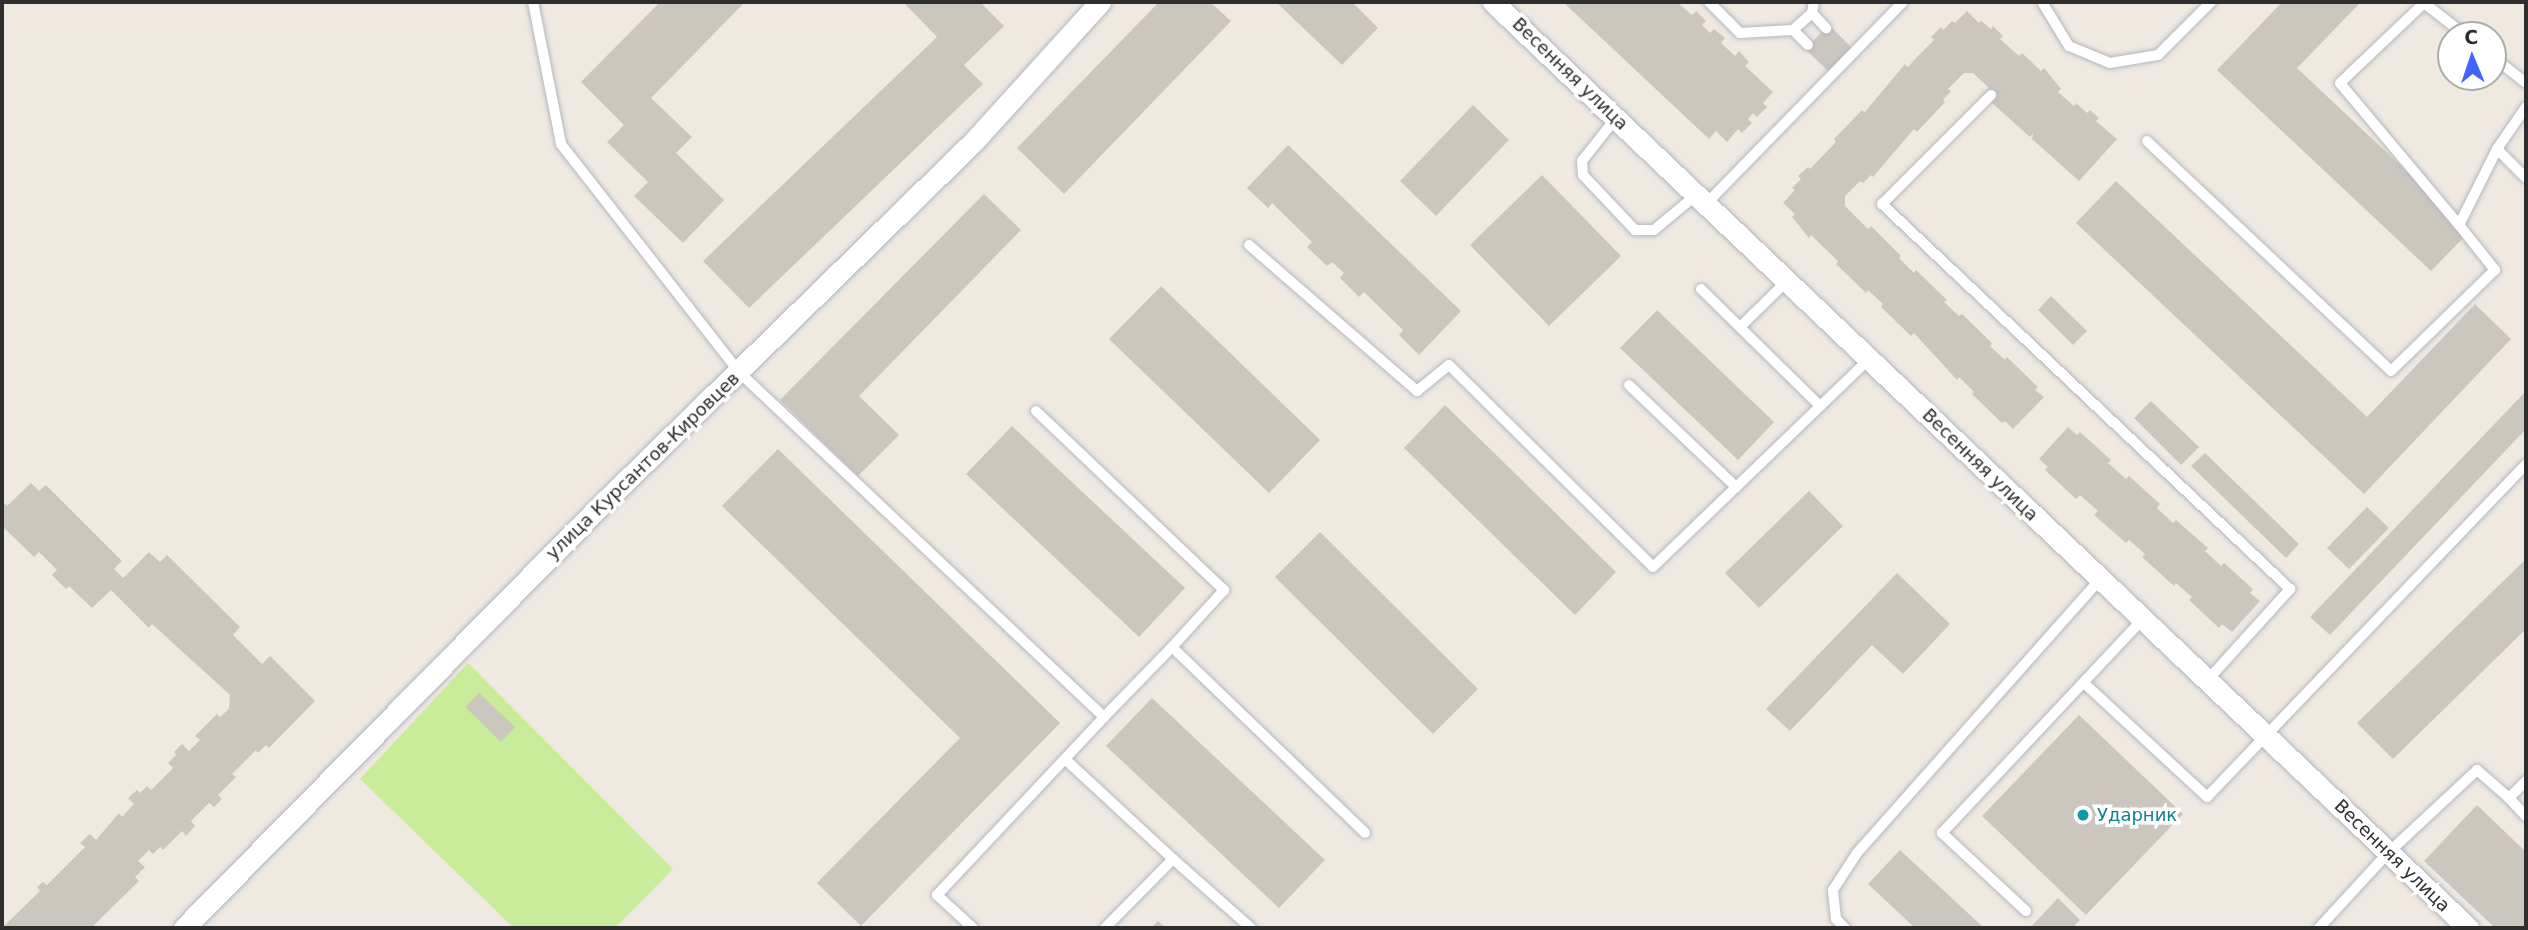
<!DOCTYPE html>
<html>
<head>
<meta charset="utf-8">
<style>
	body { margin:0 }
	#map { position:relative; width:2528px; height:930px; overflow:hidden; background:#efe9e1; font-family:"DejaVu Sans",sans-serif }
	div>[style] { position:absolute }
	.pitch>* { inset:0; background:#c9ec9a }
	.building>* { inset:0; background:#cbc7bf }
	.roads { filter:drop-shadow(0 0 2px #b4b7c1) drop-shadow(0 0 2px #b4b7c1) }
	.lane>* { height:10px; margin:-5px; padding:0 5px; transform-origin:5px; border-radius:5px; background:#fff }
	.street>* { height:21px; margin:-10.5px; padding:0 10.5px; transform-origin:10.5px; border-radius:10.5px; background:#fff }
	.dots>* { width:19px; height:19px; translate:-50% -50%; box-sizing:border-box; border:4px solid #fff; border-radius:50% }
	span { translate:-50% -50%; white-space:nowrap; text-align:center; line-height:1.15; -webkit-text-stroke:7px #fff; paint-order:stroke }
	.street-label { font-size:18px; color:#2e2e2e }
	.culture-label { font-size:18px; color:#0d838f }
	.left { translate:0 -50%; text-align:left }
	.frame { position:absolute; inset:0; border:4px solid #2e2e2e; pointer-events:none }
	.north { position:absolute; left:2437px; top:21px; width:70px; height:70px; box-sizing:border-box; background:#fff; border:2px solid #ababab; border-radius:50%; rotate:358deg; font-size:19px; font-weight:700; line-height:28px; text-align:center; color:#2e2e2e }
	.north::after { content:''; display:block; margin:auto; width:24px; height:32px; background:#4264fb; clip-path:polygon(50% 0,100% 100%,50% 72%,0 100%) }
</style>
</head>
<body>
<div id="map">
	<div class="pitch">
		<div style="clip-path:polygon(468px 663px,673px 869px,615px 928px,514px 928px,360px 779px)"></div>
	</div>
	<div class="building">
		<div style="clip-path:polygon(660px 2px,745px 2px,651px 98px,692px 137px,676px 153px,724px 200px,683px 243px,634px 196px,648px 182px,607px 142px,624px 125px,581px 82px)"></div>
		<div style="clip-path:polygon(903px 2px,980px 2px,1004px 26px,964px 65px,983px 84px,749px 308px,703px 261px,937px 37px)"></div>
		<div style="clip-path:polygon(1159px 2px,1210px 2px,1231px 21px,1064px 194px,1017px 148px)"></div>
		<div style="clip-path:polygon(1276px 2px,1352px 2px,1378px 28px,1342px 65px)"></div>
		<div style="clip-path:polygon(1563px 2px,1677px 2px,1692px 15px,1696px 11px,1706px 21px,1702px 25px,1710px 33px,1714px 29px,1725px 38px,1721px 43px,1735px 56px,1739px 51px,1749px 62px,1745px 66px,1773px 92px,1763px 103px,1767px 107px,1757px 117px,1753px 113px,1748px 119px,1752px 123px,1742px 133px,1738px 129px,1727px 142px,1716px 131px,1709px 139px)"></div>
		<div style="clip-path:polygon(2282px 2px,2361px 2px,2297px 68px,2470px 231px,2431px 271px,2217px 70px)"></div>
		<div style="clip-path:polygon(1967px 11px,1979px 23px,1981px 21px,1991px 29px,1993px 26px,2003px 36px,2000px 39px,2019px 56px,2022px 53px,2041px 71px,2044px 68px,2061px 89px,2058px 92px,2074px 106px,2076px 103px,2087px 113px,2090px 110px,2099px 118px,2096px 121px,2117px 139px,2079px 181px,2032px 139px,2033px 133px,2030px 137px,1983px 95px,1989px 88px,1973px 73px,1964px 73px,1948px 89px,1951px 91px,1943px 100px,1945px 102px,1917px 132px,1914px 129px,1873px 177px,1871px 175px,1863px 183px,1860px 181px,1845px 196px,1845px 206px,1868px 229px,1871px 226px,1901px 256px,1899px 258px,1914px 273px,1916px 270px,1947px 300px,1944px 302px,1959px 316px,1962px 314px,1992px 343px,1990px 346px,2005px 360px,2007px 357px,2038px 387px,2035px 390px,2044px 397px,2013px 429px,2005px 421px,2002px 423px,1972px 394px,1974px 392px,1959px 377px,1957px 380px,1914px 333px,1911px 336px,1881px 307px,1883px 304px,1868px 290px,1866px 293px,1836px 264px,1838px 261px,1811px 235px,1809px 238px,1792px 217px,1795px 214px,1783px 203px,1795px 190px,1792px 188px,1801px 179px,1798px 176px,1808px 167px,1810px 169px,1836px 142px,1834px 139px,1862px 110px,1865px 112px,1905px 64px,1908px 67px,1916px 58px,1934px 40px,1931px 37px,1941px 27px,1943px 30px,1952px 21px,1955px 23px)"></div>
		<div style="clip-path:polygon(1829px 25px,1852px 48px,1829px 72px,1805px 49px)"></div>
		<div style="clip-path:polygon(1473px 105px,1509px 140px,1436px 216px,1400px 181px)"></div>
		<div style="clip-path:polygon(1288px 145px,1461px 311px,1419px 355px,1399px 335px,1403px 330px,1364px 292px,1359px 297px,1340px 278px,1344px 273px,1332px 262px,1327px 266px,1307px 247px,1312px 242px,1272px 203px,1268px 208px,1247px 188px)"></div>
		<div style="clip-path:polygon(1542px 175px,1621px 256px,1549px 326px,1470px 245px)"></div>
		<div style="clip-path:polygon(2116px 181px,2367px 417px,2475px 304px,2511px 339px,2364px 494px,2076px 223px)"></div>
		<div style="clip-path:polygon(984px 194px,1021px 230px,859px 396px,899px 435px,858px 476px,780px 400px)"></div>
		<div style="clip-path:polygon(1161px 286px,1320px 440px,1269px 493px,1109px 339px)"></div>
		<div style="clip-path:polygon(2051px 296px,2087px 331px,2073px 345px,2038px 310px)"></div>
		<div style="clip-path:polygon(1657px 310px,1774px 422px,1738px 460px,1620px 348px)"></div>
		<div style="clip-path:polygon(2526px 391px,2526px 429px,2330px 635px,2310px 617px)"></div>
		<div style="clip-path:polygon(2151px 401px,2199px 447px,2181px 465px,2134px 418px)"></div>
		<div style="clip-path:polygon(1445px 405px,1616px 572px,1575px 615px,1404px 448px)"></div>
		<div style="clip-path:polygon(1012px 426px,1185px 588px,1139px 637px,966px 474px)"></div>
		<div style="clip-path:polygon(2068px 427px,2077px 435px,2080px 432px,2111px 460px,2108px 463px,2126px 479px,2129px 476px,2160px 504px,2157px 508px,2173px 523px,2176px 520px,2208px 548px,2205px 551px,2221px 566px,2224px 563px,2253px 589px,2250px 593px,2260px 601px,2232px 632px,2222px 624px,2219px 628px,2189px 600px,2192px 597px,2176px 583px,2174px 586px,2142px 557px,2145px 554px,2129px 540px,2126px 543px,2094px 515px,2098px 511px,2080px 495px,2076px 499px,2045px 470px,2048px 467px,2039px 459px)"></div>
		<div style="clip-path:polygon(778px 449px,1060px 723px,861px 926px,817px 883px,960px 738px,722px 506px)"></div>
		<div style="clip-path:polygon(2205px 453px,2299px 544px,2286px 558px,2191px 466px)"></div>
		<div style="clip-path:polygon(31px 483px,39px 491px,46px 485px,122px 561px,114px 569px,123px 578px,149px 552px,160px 562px,167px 555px,240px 627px,233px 635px,262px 664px,270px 656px,315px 701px,269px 748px,266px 745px,258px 753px,256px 750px,232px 774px,236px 777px,218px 795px,222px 799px,214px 807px,209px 803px,191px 821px,195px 826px,186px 836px,182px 831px,163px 850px,160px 847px,153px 854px,149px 850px,138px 861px,145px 867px,135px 877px,139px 881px,91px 928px,2px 928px,40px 891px,37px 887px,43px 882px,47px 885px,85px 847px,80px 843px,90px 834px,96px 840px,119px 813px,122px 817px,134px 804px,128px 798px,137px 790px,140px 793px,147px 786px,151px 790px,173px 768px,168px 763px,176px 755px,174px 752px,182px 744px,189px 751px,200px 740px,195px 736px,217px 714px,220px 717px,229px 709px,230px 695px,152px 624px,149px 628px,111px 590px,92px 608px,69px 586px,66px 589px,52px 575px,57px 570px,39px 552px,34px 557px,2px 526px,2px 501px,7px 506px)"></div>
		<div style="clip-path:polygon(1809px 491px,1843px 526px,1759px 608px,1725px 573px)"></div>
		<div style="clip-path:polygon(2367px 507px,2389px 528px,2349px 569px,2327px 548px)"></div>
		<div style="clip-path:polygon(1320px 532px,1478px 689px,1433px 734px,1275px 577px)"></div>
		<div style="clip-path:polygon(2526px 559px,2526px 629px,2393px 759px,2357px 723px)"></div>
		<div style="clip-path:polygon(1897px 573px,1950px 624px,1903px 674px,1872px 645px,1790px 731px,1766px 709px)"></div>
		<div style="clip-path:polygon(479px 693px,515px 727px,501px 742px,465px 707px)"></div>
		<div style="clip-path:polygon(1152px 698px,1325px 860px,1279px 908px,1106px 746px)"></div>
		<div style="clip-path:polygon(2079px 715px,2183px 814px,2086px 915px,1982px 816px)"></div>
		<div style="clip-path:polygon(2477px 805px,2526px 852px,2526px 928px,2495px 928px,2424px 861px)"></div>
		<div style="clip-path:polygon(1900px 850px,1984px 928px,1915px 928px,1868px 884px)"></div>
		<div style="clip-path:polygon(2058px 898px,2080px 920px,2072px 928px,2030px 928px)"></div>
		<div style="clip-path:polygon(1158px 921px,1166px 928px,1151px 928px)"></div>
	</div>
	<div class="roads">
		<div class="lane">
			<div style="left:533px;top:2px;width:145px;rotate:78.8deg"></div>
			<div style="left:561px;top:144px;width:291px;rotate:52deg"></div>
			<div style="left:740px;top:373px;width:501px;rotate:43.38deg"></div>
			<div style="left:1104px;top:717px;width:98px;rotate:-45.8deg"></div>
			<div style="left:1172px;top:647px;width:268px;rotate:43.9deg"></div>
			<div style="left:1709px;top:2px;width:44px;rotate:45deg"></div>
			<div style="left:1740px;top:33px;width:53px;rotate:-3.2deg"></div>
			<div style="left:1793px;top:30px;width:25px;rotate:-42deg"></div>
			<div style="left:1812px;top:13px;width:11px;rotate:-80deg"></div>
			<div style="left:2042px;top:2px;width:52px;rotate:58.5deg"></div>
			<div style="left:2069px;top:46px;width:44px;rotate:22.5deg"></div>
			<div style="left:2110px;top:63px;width:49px;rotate:-9.5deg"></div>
			<div style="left:2158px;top:55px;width:75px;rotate:-45deg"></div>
			<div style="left:1812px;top:13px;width:21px;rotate:47deg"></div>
			<div style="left:1793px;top:30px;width:21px;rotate:45deg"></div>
			<div style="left:2493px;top:57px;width:42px;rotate:38.2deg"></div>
			<div style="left:1991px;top:95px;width:154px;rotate:135deg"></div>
			<div style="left:1882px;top:204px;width:561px;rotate:43.34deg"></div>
			<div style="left:2290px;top:589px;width:124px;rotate:132.1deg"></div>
			<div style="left:1616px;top:118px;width:55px;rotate:128.3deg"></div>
			<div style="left:1582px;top:161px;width:14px;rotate:86deg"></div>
			<div style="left:1583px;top:175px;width:76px;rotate:46.6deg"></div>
			<div style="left:1635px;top:230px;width:19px"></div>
			<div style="left:1654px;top:230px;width:55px;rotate:-39.8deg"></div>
			<div style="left:2147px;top:141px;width:335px;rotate:43.3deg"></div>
			<div style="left:2391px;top:371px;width:145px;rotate:-44.2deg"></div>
			<div style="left:2495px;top:270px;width:58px;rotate:-128.7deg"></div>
			<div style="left:2459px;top:225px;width:85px;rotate:-63.4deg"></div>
			<div style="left:2497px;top:149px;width:51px;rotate:-55.4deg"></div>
			<div style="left:2497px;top:149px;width:41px;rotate:45deg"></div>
			<div style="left:1706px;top:204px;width:282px;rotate:-45.7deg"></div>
			<div style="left:2459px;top:225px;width:185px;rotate:-130deg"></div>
			<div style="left:2340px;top:83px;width:116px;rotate:-43.6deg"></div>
			<div style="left:2424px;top:3px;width:52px;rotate:38deg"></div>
			<div style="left:1249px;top:245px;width:223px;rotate:41deg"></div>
			<div style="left:1417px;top:391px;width:41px;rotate:-39.1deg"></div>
			<div style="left:1449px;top:365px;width:287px;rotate:44.7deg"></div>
			<div style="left:1653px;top:567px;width:300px;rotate:-43.9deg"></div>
			<div style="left:1701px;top:289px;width:167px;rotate:44.5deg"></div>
			<div style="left:1740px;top:327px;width:66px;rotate:-44.4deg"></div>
			<div style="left:1629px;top:385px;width:148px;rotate:43.6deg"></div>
			<div style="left:1036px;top:411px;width:260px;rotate:43.6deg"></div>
			<div style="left:1224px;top:590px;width:77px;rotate:132.4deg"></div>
			<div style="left:2084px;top:683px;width:168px;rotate:42.8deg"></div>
			<div style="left:2207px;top:797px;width:461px;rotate:-46.2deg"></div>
			<div style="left:1066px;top:760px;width:146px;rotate:42.8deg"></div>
			<div style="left:1173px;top:859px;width:97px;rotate:134.6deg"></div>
			<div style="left:2509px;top:798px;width:25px;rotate:47deg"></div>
			<div style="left:1173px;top:859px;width:104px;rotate:41.5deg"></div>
			<div style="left:2026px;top:911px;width:115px;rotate:-137.1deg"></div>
			<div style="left:1942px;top:833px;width:294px;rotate:-46.8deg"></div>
			<div style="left:973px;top:928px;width:49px;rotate:-137.5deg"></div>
			<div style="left:937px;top:895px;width:244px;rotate:-46.8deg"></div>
			<div style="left:1845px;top:928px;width:13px;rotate:-135deg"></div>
			<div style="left:1836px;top:919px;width:29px;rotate:-96deg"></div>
			<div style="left:1833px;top:890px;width:44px;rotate:-57deg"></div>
			<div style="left:1857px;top:853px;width:366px;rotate:-48.4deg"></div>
			<div style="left:2319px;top:928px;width:102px;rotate:-47.4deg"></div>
			<div style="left:2388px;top:853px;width:122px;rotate:-43deg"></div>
			<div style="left:2477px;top:770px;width:43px;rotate:41.2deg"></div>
			<div style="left:2509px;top:798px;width:24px;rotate:-45deg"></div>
		</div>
		<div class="street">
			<div style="left:1493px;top:2px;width:1345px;rotate:43.52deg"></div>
			<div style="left:184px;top:928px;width:585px;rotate:-45.42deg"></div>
			<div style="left:595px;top:511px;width:530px;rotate:-44.31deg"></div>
			<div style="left:974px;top:141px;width:188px;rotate:-47.8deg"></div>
		</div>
	</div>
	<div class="dots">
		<div style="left:2083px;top:815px;background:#0f9aa8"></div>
	</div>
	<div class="street-label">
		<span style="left:1570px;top:74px;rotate:44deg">Весенняя улица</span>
		<span style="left:1980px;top:465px;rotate:44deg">Весенняя улица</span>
		<span style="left:643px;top:466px;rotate:-44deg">улица Курсантов-Кировцев</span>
		<span style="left:2392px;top:856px;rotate:44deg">Весенняя улица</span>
	</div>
	<div class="culture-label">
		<span class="left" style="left:2097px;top:815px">Ударник</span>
	</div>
	<div class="frame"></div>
	<div class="north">С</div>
</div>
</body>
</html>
